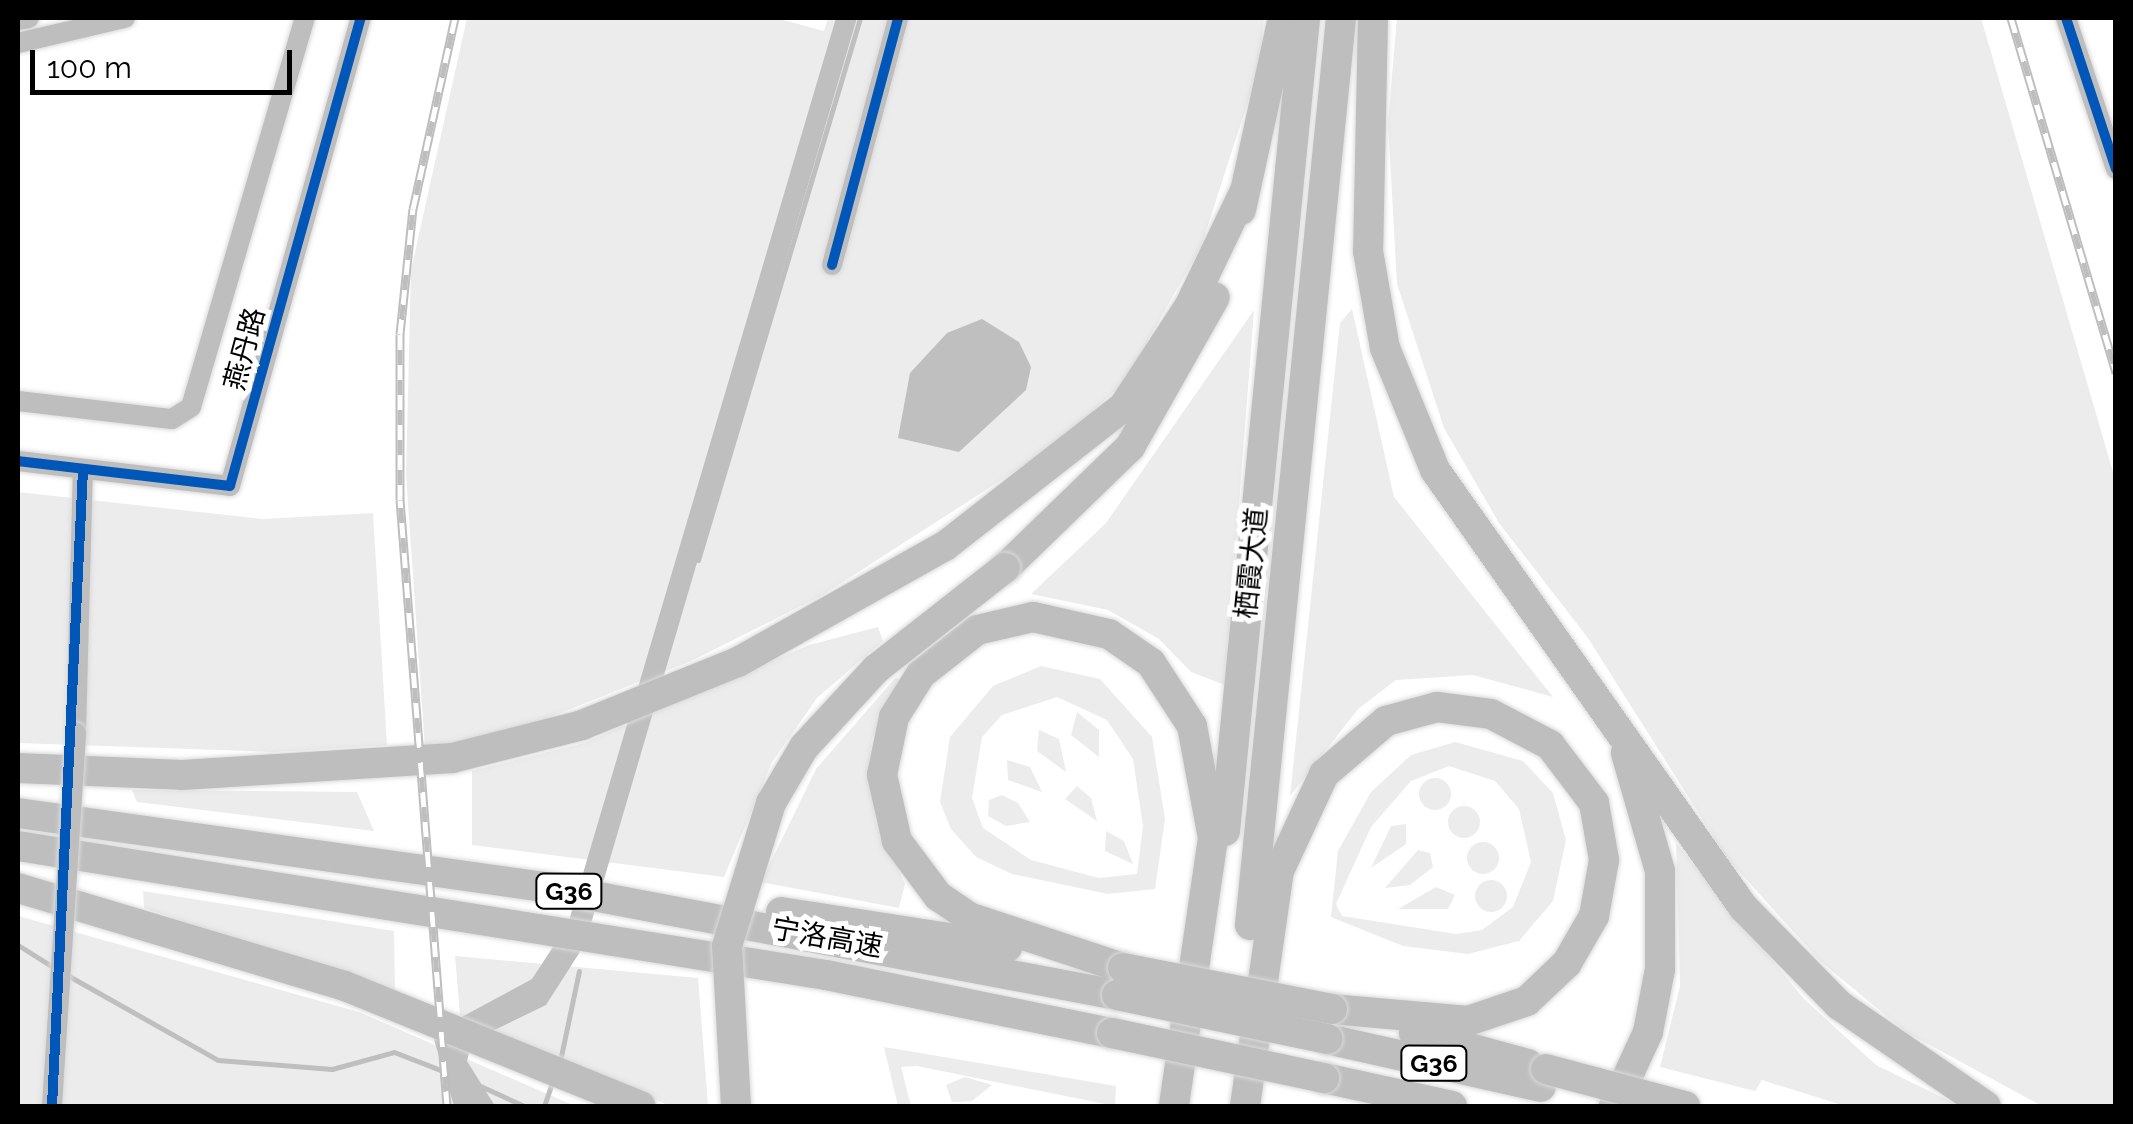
<!DOCTYPE html>
<html>
<head>
<meta charset="utf-8">
<style>
	body { margin:0 }
	#map { position:relative; width:2133px; height:1124px; overflow:hidden; background:#fff; font-family:Raleway,"Noto Sans SC",sans-serif }
	div>[style] { position:absolute }
	.green>* { inset:0; background:#ececec }
	.round { border-radius:50% }
	.water>* { inset:0; background:#bfbfbf }
	.stream>* { height:5px; margin:-2.5px; padding:0 2.5px; transform-origin:2.5px; border-radius:2.5px; background:#bfbfbf }
	.roads { filter:drop-shadow(0 0 2px #dbdbdb) drop-shadow(0 0 2px #dbdbdb) }
	.minor>* { height:20px; margin:-10px; padding:0 10px; transform-origin:10px; border-radius:10px; background:#bebebe }
	.highway>* { height:30px; margin:-15px; padding:0 15px; transform-origin:15px; border-radius:15px; background:#bebebe }
	.rail>* { height:9px; margin-top:-4.5px; transform-origin:0; background:repeating-linear-gradient(90deg,#fff 0 15px,#bebebe 0 30px); box-sizing:border-box; border-block:2px solid #bebebe }
	.bridges { filter:drop-shadow(0 0 2px #dbdbdb) drop-shadow(0 0 2px #dbdbdb) }
	.minor-bridge>* { height:20px; margin:-10px; padding:0 10px; transform-origin:10px; border-radius:10px; background:#bebebe }
	.highway-bridge>* { height:30px; margin:-15px; padding:0 15px; transform-origin:15px; border-radius:15px; background:#bebebe }
	.cycleway>* { height:10px; margin:-5px; padding:0 5px; transform-origin:5px; border-radius:5px; background:#0057b8 }
	span { translate:-50% -50%; white-space:nowrap; text-align:center; line-height:1.15; -webkit-text-stroke:10px #fff; paint-order:stroke }
	.shield-label span { padding:2px 8px; background:#fff; border:2px solid; border-radius:8px; -webkit-text-stroke-width:0 }
	.shield-label { font-size:25px; color:#000; font-weight:700 }
	.street-label { font-size:28px; color:#000 }
	.frame { position:absolute; inset:0; border:20px solid #000; pointer-events:none }
	.scale { position:absolute; left:30px; top:50px; width:262px; height:45px; box-sizing:border-box; border:5px solid #000; border-top:0; padding-left:12px; font-size:30px; line-height:35px; white-space:nowrap; color:#000; -webkit-text-stroke:8px #fff; paint-order:stroke }
</style>
</head>
<body>
<div id="map">
	<div class="green">
		<div style="clip-path:polygon(467px 18px,776px 18px,824px 31px,828px 18px,1264px 18px,1259px 67px,1201px 247px,1124px 382px,1059px 443px,821px 596px,691px 661px,530px 725px,425px 749px,406px 475px,411px 270px)"></div>
		<div style="clip-path:polygon(1397px 18px,1981px 18px,2115px 479px,2115px 1106px,2042px 1106px,1906px 1032px,1820px 961px,1727px 858px,1588px 638px,1499px 523px,1444px 428px,1397px 284px,1388px 123px)"></div>
		<div style="clip-path:polygon(1352px 309px,1394px 497px,1553px 697px,1473px 675px,1396px 680px,1358px 709px,1290px 796px,1340px 323px)"></div>
		<div style="clip-path:polygon(1254px 310px,1225px 685px,1191px 672px,1159px 639px,1108px 610px,1031px 594px,1106px 523px)"></div>
		<div style="clip-path:polygon(18px 492px,263px 519px,373px 513px,387px 745px,274px 752px,18px 743px)"></div>
		<div style="clip-path:polygon(878px 627px,883px 641px,817px 698px,772px 762px,724px 877px,472px 845px,472px 771px,584px 743px,809px 645px)"></div>
		<div style="clip-path:polygon(evenodd,1041px 666px,1100px 679px,1152px 737px,1165px 819px,1155px 889px,1108px 894px,1012px 874px,976px 857px,951px 829px,940px 802px,950px 737px,993px 686px,1041px 666px,1057px 697px,1107px 720px,1133px 759px,1143px 826px,1137px 874px,1099px 878px,1031px 860px,983px 828px,972px 798px,982px 737px,1002px 715px,1057px 697px)"></div>
		<div style="clip-path:polygon(896px 677px,903px 684px,872px 738px,869px 767px,876px 823px,905px 884px,899px 908px,761px 882px,816px 769px)"></div>
		<div style="clip-path:polygon(1077px 712px,1099px 730px,1099px 757px,1071px 735px)"></div>
		<div style="clip-path:polygon(1039px 730px,1059px 739px,1066px 772px,1037px 751px)"></div>
		<div style="clip-path:polygon(evenodd,1455px 742px,1523px 761px,1553px 793px,1566px 840px,1553px 901px,1519px 941px,1468px 954px,1403px 946px,1331px 917px,1338px 851px,1371px 792px,1411px 755px,1455px 742px,1449px 766px,1495px 781px,1519px 809px,1531px 862px,1513px 907px,1482px 930px,1456px 934px,1342px 916px,1336px 904px,1371px 827px,1411px 781px,1449px 766px)"></div>
		<div style="clip-path:polygon(1007px 760px,1030px 767px,1042px 792px,1008px 780px)"></div>
		<div class="round" style="left:1419px;top:778px;width:32px;height:32px"></div>
		<div style="clip-path:polygon(1077px 786px,1091px 798px,1097px 821px,1065px 799px)"></div>
		<div style="clip-path:polygon(132px 790px,357px 792px,374px 831px,137px 802px)"></div>
		<div style="clip-path:polygon(1002px 795px,1018px 803px,1030px 822px,1006px 826px,988px 816px,989px 800px)"></div>
		<div class="round" style="left:1448px;top:806px;width:32px;height:32px"></div>
		<div style="clip-path:polygon(1406px 824px,1406px 844px,1371px 868px,1391px 826px)"></div>
		<div style="clip-path:polygon(1106px 831px,1124px 841px,1133px 864px,1105px 851px)"></div>
		<div class="round" style="left:1467px;top:842px;width:32px;height:32px"></div>
		<div style="clip-path:polygon(1676px 843px,1804px 999px,1876px 1065px,1960px 1106px,1845px 1106px,1762px 1080px,1755px 1091px,1660px 1067px,1680px 986px)"></div>
		<div style="clip-path:polygon(1418px 850px,1430px 853px,1433px 867px,1410px 885px,1385px 888px)"></div>
		<div class="round" style="left:1475px;top:880px;width:32px;height:32px"></div>
		<div style="clip-path:polygon(1436px 887px,1455px 895px,1448px 909px,1398px 909px)"></div>
		<div style="clip-path:polygon(143px 891px,394px 931px,395px 992px,144px 908px)"></div>
		<div style="clip-path:polygon(18px 916px,359px 1012px,575px 1106px,18px 1106px)"></div>
		<div style="clip-path:polygon(455px 956px,698px 978px,708px 1106px,670px 1106px,460px 1015px)"></div>
		<div style="clip-path:polygon(884px 1047px,1116px 1086px,1115px 1106px,917px 1066px,901px 1067px,911px 1106px,898px 1106px)"></div>
		<div style="clip-path:polygon(965px 1077px,992px 1085px,972px 1101px,952px 1102px,946px 1085px)"></div>
	</div>
	<div class="water">
		<div style="clip-path:polygon(836px 18px,857px 18px,585px 944px,546px 1005px,472px 1041px,467px 1061px,495px 1106px,454px 1106px,432px 1033px,532px 979px,568px 924px)"></div>
		<div style="clip-path:polygon(982px 319px,1019px 342px,1031px 367px,1026px 390px,959px 452px,898px 438px,910px 373px,947px 333px)"></div>
	</div>
	<div class="stream">
		<div style="left:698px;top:560px;width:566px;rotate:-73.36deg"></div>
		<div style="left:18px;top:945px;width:41px;rotate:32.2deg"></div>
		<div style="left:67px;top:975px;width:173px;rotate:29.4deg"></div>
		<div style="left:218px;top:1060px;width:114px;rotate:4.5deg"></div>
		<div style="left:332px;top:1069px;width:64px;rotate:-15.3deg"></div>
		<div style="left:394px;top:1052px;width:53px;rotate:21.2deg"></div>
		<div style="left:560px;top:1061px;width:92px;rotate:-78.1deg"></div>
		<div style="left:476px;top:1084px;width:53px;rotate:24.6deg"></div>
		<div style="left:544px;top:1106px;width:21px;rotate:-71deg"></div>
	</div>
	<div class="roads">
		<div class="minor">
			<div style="left:2066px;top:18px;width:159px;rotate:71.7deg"></div>
			<div style="left:18px;top:20px;width:11px;rotate:-10deg"></div>
			<div style="left:18px;top:43px;width:110px;rotate:-13.2deg"></div>
			<div style="left:832px;top:265px;width:256px;rotate:-75deg"></div>
			<div style="left:18px;top:401px;width:155px;rotate:6.7deg"></div>
			<div style="left:172px;top:419px;width:22px;rotate:-32deg"></div>
			<div style="left:191px;top:407px;width:405px;rotate:-73.7deg"></div>
			<div style="left:18px;top:461px;width:213px;rotate:6.7deg"></div>
			<div style="left:230px;top:486px;width:486px;rotate:-74.4deg"></div>
			<div style="left:76px;top:733px;width:264px;rotate:-88.5deg"></div>
		</div>
		<div class="highway">
			<div style="left:1373px;top:18px;width:233px;rotate:91.2deg"></div>
			<div style="left:1368px;top:251px;width:98px;rotate:80.1deg"></div>
			<div style="left:1385px;top:348px;width:132px;rotate:67.7deg"></div>
			<div style="left:1435px;top:470px;width:535px;rotate:54.82deg"></div>
			<div style="left:1743px;top:907px;width:137px;rotate:45.6deg"></div>
			<div style="left:1839px;top:1005px;width:178px;rotate:34.5deg"></div>
			<div style="left:1241px;top:210px;width:197px;rotate:-77.7deg"></div>
			<div style="left:1005px;top:568px;width:174px;rotate:-44.1deg"></div>
			<div style="left:1130px;top:447px;width:172px;rotate:-60.5deg"></div>
			<div style="left:18px;top:768px;width:164px;rotate:2.4deg"></div>
			<div style="left:182px;top:775px;width:271px;rotate:-3.6deg"></div>
			<div style="left:452px;top:758px;width:134px;rotate:-14.2deg"></div>
			<div style="left:582px;top:725px;width:168px;rotate:-22deg"></div>
			<div style="left:738px;top:662px;width:237px;rotate:-29.3deg"></div>
			<div style="left:945px;top:546px;width:227px;rotate:-38deg"></div>
			<div style="left:1124px;top:406px;width:121px;rotate:-56.8deg"></div>
			<div style="left:1190px;top:305px;width:124px;rotate:-64.3deg"></div>
			<div style="left:18px;top:813px;width:538px;rotate:8.01deg"></div>
			<div style="left:551px;top:888px;width:576px;rotate:10.71deg"></div>
			<div style="left:1225px;top:831px;width:817px;rotate:-84.38deg"></div>
			<div style="left:18px;top:846px;width:818px;rotate:9.07deg"></div>
			<div style="left:826px;top:975px;width:292px;rotate:11.5deg"></div>
			<div style="left:18px;top:888px;width:341px;rotate:16.7deg"></div>
			<div style="left:345px;top:986px;width:319px;rotate:22.1deg"></div>
			<div style="left:781px;top:912px;width:229px;rotate:8.8deg"></div>
			<div style="left:1250px;top:925px;width:912px;rotate:-84.27deg"></div>
			<div style="left:1123px;top:968px;width:162px;rotate:-161.7deg"></div>
			<div style="left:969px;top:917px;width:37px;rotate:-146deg"></div>
			<div style="left:938px;top:896px;width:69px;rotate:-126.7deg"></div>
			<div style="left:897px;top:841px;width:68px;rotate:-102.8deg"></div>
			<div style="left:882px;top:775px;width:59px;rotate:-78.3deg"></div>
			<div style="left:894px;top:717px;width:51px;rotate:-57.9deg"></div>
			<div style="left:921px;top:674px;width:71px;rotate:-38.2deg"></div>
			<div style="left:977px;top:630px;width:57px;rotate:-13.1deg"></div>
			<div style="left:1033px;top:617px;width:78px;rotate:12.6deg"></div>
			<div style="left:1109px;top:634px;width:51px;rotate:34.6deg"></div>
			<div style="left:1151px;top:663px;width:75px;rotate:56.9deg"></div>
			<div style="left:1192px;top:726px;width:114px;rotate:79.4deg"></div>
			<div style="left:1213px;top:838px;width:271px;rotate:98.3deg"></div>
			<div style="left:1414px;top:1033px;width:118px;rotate:15.2deg"></div>
			<div style="left:1327px;top:1039px;width:219px;rotate:12.6deg"></div>
			<div style="left:1324px;top:1078px;width:131px;rotate:12.3deg"></div>
			<div style="left:1245px;top:1106px;width:237px;rotate:-81.8deg"></div>
			<div style="left:1279px;top:871px;width:107px;rotate:-65.1deg"></div>
			<div style="left:1324px;top:774px;width:82px;rotate:-40.5deg"></div>
			<div style="left:1386px;top:721px;width:53px;rotate:-15.4deg"></div>
			<div style="left:1437px;top:707px;width:54px;rotate:7.4deg"></div>
			<div style="left:1491px;top:714px;width:67px;rotate:27.7deg"></div>
			<div style="left:1550px;top:745px;width:73px;rotate:52.8deg"></div>
			<div style="left:1594px;top:803px;width:58px;rotate:80deg"></div>
			<div style="left:1604px;top:860px;width:57px;rotate:100.1deg"></div>
			<div style="left:1594px;top:916px;width:54px;rotate:119.9deg"></div>
			<div style="left:1567px;top:963px;width:55px;rotate:136.5deg"></div>
			<div style="left:1527px;top:1001px;width:62px;rotate:161.3deg"></div>
			<div style="left:1468px;top:1021px;width:137px;rotate:-175deg"></div>
			<div style="left:1614px;top:1106px;width:81px;rotate:-65.3deg"></div>
			<div style="left:1648px;top:1032px;width:64px;rotate:-79.2deg"></div>
			<div style="left:1660px;top:969px;width:98px;rotate:-90deg"></div>
			<div style="left:1660px;top:871px;width:123px;rotate:-106.1deg"></div>
		</div>
	</div>
	<div class="rail">
		<div style="left:2011px;top:18px;width:370px;rotate:73.5deg"></div>
		<div style="left:447px;top:1106px;width:608px;rotate:-94.43deg"></div>
		<div style="left:400px;top:500px;width:166px;rotate:-90deg"></div>
		<div style="left:400px;top:334px;width:126px;rotate:-84.1deg"></div>
		<div style="left:413px;top:209px;width:196px;rotate:-77.6deg"></div>
	</div>
	<div class="bridges">
		<div class="minor-bridge">
			<div style="left:52px;top:1106px;width:374px;rotate:-86.3deg"></div>
		</div>
		<div class="highway-bridge">
			<div style="left:1123px;top:968px;width:213px;rotate:11.1deg"></div>
			<div style="left:1117px;top:995px;width:215px;rotate:11.8deg"></div>
			<div style="left:1112px;top:1033px;width:217px;rotate:12deg"></div>
			<div style="left:1546px;top:1069px;width:144px;rotate:14.9deg"></div>
			<div style="left:736px;top:1106px;width:160px;rotate:-93.2deg"></div>
			<div style="left:727px;top:946px;width:150px;rotate:-72.9deg"></div>
			<div style="left:771px;top:803px;width:65px;rotate:-59.5deg"></div>
			<div style="left:804px;top:747px;width:106px;rotate:-47.3deg"></div>
			<div style="left:876px;top:669px;width:164px;rotate:-38.1deg"></div>
		</div>
	</div>
	<div class="cycleway">
		<div style="left:2066px;top:18px;width:159px;rotate:71.7deg"></div>
		<div style="left:832px;top:265px;width:256px;rotate:-75deg"></div>
		<div style="left:18px;top:461px;width:213px;rotate:6.7deg"></div>
		<div style="left:230px;top:486px;width:486px;rotate:-74.4deg"></div>
		<div style="left:52px;top:1106px;width:638px;rotate:-87.21deg"></div>
	</div>
	<div class="shield-label">
		<span style="left:569px;top:891px">G36</span>
		<span style="left:1434px;top:1063px">G36</span>
	</div>
	<div class="street-label">
		<span style="left:245px;top:349px;rotate:-75deg">燕丹路</span>
		<span style="left:1252px;top:563px;rotate:-84deg">栖霞大道</span>
		<span style="left:827px;top:938px;rotate:10deg">宁洛高速</span>
	</div>
	<div class="frame"></div>
	<div class="scale">100 m</div>
</div>
</body>
</html>
